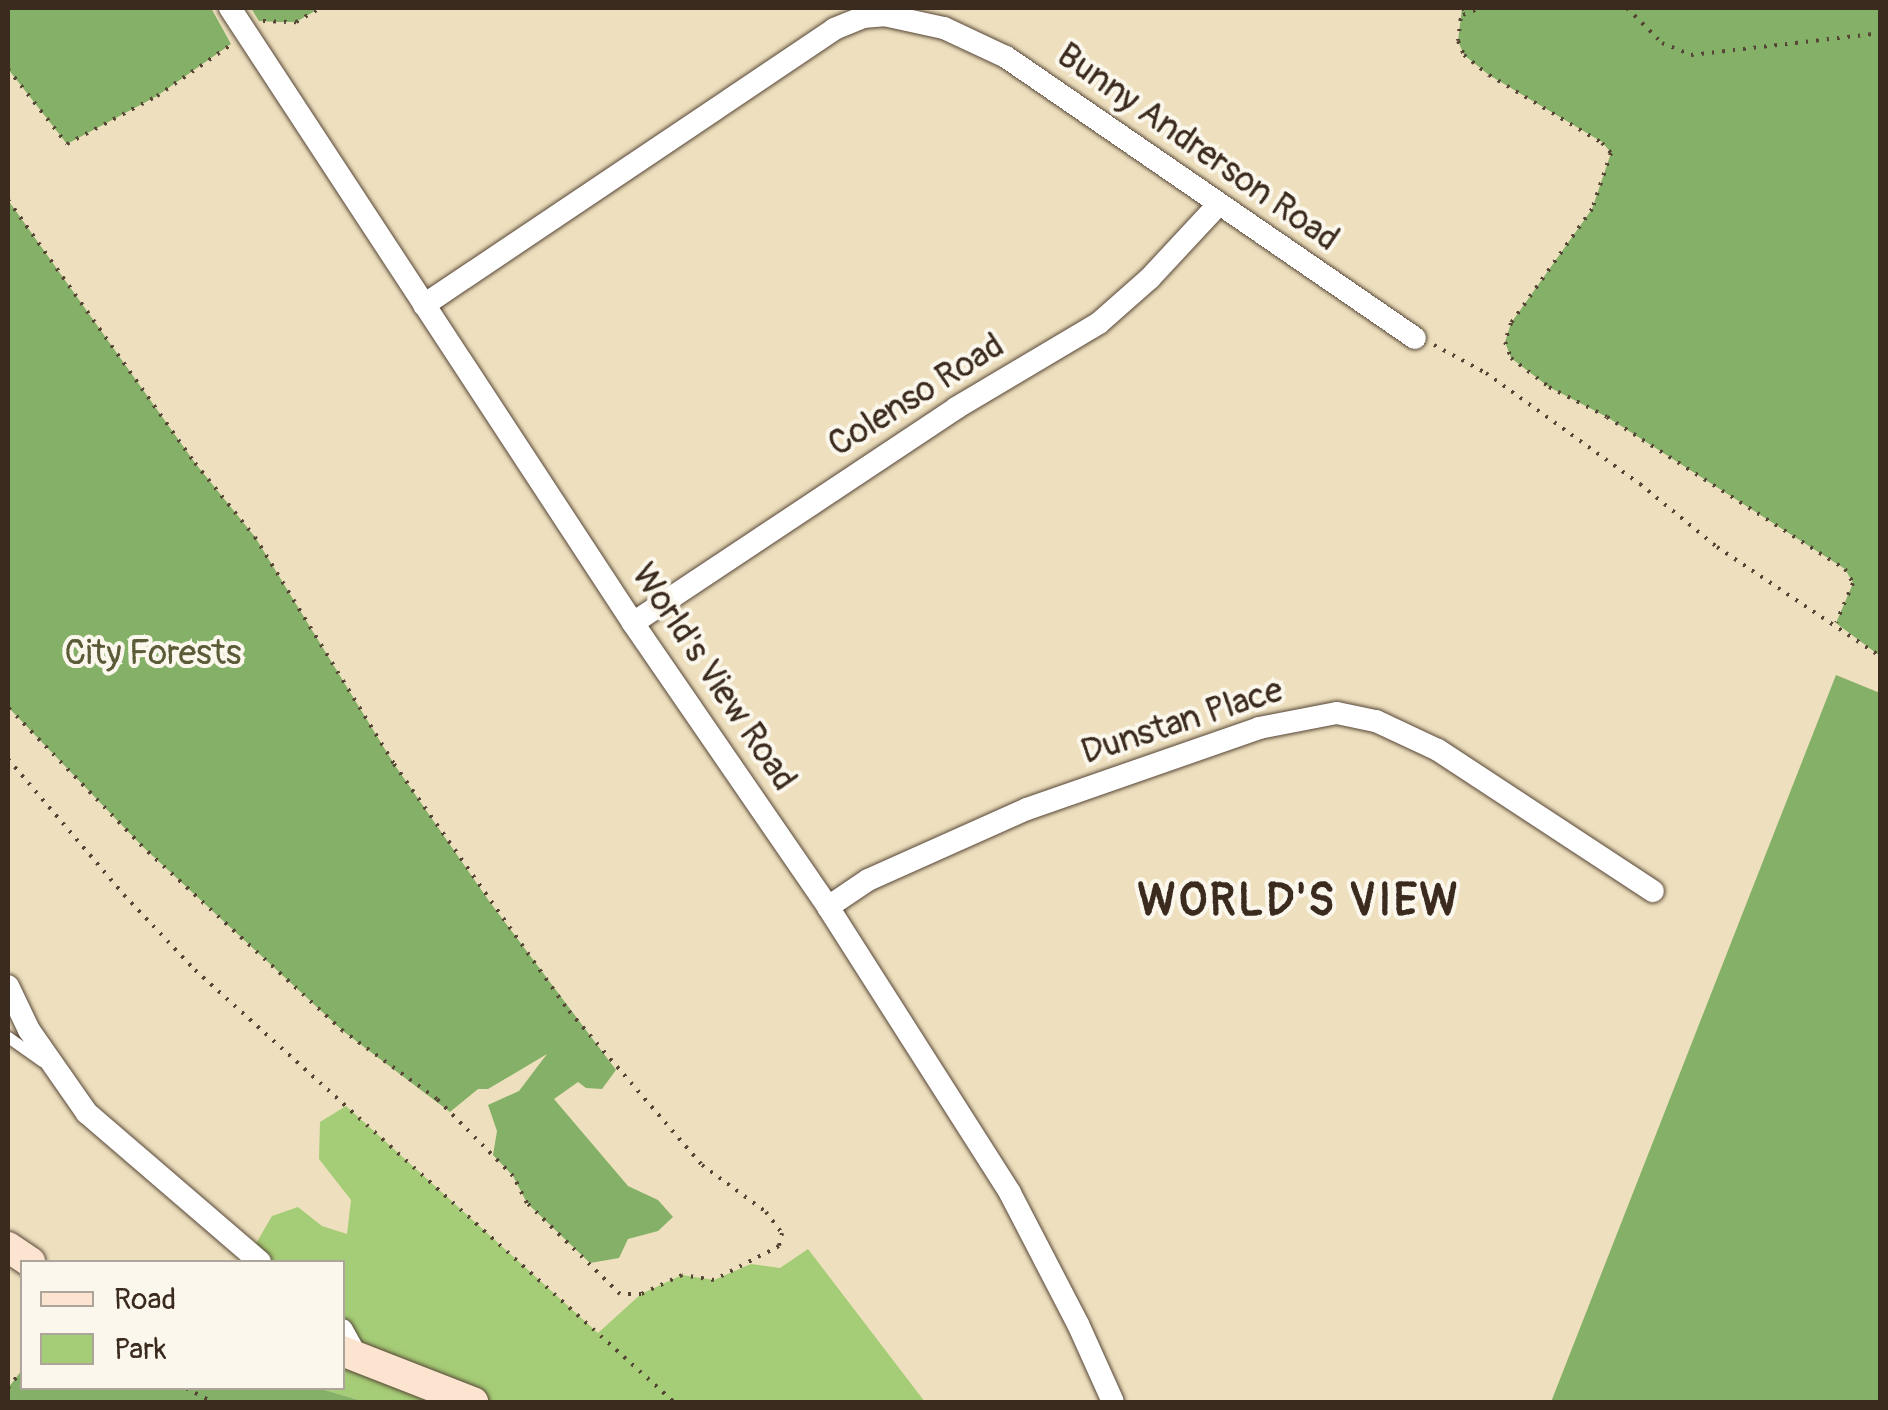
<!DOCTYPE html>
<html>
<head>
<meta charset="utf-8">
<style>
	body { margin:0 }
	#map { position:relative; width:1888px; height:1410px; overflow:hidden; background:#eee0be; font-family:Pangolin,sans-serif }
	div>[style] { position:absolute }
	.green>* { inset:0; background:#a5cc76 }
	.forest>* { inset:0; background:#84b067 }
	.path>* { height:4px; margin-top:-2px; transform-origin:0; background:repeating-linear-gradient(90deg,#564536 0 2.5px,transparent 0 10.5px) }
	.roads { filter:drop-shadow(0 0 2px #564536) drop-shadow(0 0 2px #564536) }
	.lane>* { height:11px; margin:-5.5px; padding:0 5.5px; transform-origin:5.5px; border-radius:5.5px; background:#fff }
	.street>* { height:22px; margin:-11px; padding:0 11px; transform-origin:11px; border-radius:11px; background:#fff }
	.secondary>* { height:30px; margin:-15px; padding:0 15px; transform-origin:15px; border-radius:15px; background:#fde4d1 }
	span { translate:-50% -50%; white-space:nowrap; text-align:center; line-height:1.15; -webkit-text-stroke:8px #fbf7ec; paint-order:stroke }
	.street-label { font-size:35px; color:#3b2a1e }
	.park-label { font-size:35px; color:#5b5b38 }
	.district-label { font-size:45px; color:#3b2a1e; font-weight:700; letter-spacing:2.5px }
	.frame { position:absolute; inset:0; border:10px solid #3b2a1e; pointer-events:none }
	.legend { position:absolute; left:20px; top:1260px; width:325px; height:130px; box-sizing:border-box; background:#fbf7ec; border:2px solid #aea59a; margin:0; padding:12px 18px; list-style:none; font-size:30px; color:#3b2a1e }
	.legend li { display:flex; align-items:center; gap:20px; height:50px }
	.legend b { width:50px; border:2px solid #aea59a }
</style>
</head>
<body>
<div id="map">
	<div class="green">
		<div style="clip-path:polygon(346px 1106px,598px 1333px,641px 1294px,682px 1275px,714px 1280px,751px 1264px,780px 1268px,808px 1249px,925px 1402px,365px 1402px,318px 1388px,342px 1388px,342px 1262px,260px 1262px,250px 1254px,272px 1216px,298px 1207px,322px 1226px,347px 1234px,351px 1200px,319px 1159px,320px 1122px)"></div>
	</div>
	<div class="forest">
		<div style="clip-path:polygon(8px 8px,211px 8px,231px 44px,157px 96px,67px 144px,8px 69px)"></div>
		<div style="clip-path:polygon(251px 8px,320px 8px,296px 22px,278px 22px,259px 21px)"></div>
		<div style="clip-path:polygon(1462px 8px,1880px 8px,1880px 656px,1836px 623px,1853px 583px,1845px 569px,1607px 417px,1549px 387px,1511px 358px,1505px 342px,1511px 323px,1592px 209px,1611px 153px,1602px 142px,1489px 75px,1464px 55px,1458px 41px)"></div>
		<div style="clip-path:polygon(8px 200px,195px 463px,255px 537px,394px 764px,489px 901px,616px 1070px,602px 1089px,586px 1088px,578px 1082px,554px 1099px,628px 1186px,658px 1200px,673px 1217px,658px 1231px,628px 1239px,619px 1258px,590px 1263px,527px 1203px,513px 1176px,493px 1155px,497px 1131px,488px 1105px,519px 1091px,547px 1054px,488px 1089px,478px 1089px,450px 1112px,343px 1031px,142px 846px,8px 707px)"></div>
		<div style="clip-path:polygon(1836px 675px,1880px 693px,1880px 1402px,1551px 1402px)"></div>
		<div style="clip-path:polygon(22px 1370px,22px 1388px,318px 1388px,365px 1402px,8px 1402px,8px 1388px)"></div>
	</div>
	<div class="path">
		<div style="left:1462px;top:8px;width:33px;rotate:97deg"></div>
		<div style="left:1458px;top:41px;width:15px;rotate:67deg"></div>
		<div style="left:1464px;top:55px;width:32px;rotate:39deg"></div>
		<div style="left:1489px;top:75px;width:132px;rotate:31deg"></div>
		<div style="left:1602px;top:143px;width:13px;rotate:48deg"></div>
		<div style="left:1611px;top:153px;width:59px;rotate:108.7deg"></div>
		<div style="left:1592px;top:209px;width:140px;rotate:125.4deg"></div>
		<div style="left:1511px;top:323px;width:20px;rotate:108deg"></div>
		<div style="left:1505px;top:342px;width:17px;rotate:69deg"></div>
		<div style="left:1511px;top:358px;width:48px;rotate:37.3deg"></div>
		<div style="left:1549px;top:387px;width:65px;rotate:27.3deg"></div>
		<div style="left:1607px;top:417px;width:282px;rotate:32.6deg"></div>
		<div style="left:1845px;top:569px;width:16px;rotate:60deg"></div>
		<div style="left:1853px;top:583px;width:43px;rotate:113deg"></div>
		<div style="left:1627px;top:8px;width:49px;rotate:45deg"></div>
		<div style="left:1662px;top:43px;width:31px;rotate:22deg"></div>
		<div style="left:1691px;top:55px;width:190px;rotate:-6.6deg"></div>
		<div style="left:1463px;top:15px;width:18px;rotate:-22deg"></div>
		<div style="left:263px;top:21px;width:33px;rotate:2deg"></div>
		<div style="left:296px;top:22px;width:28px;rotate:-30deg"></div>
		<div style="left:8px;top:69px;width:95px;rotate:51.8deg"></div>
		<div style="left:67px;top:144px;width:102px;rotate:-28.1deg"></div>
		<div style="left:157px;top:96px;width:88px;rotate:-34.8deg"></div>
		<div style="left:8px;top:200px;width:323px;rotate:54.6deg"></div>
		<div style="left:195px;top:463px;width:95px;rotate:51deg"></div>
		<div style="left:255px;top:537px;width:266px;rotate:58.5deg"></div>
		<div style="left:394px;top:764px;width:303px;rotate:54.7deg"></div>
		<div style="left:569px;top:1011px;width:203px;rotate:49.2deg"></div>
		<div style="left:702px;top:1165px;width:79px;rotate:36.3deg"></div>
		<div style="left:766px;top:1212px;width:26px;rotate:53deg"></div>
		<div style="left:782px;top:1233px;width:13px;rotate:103deg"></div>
		<div style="left:779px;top:1246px;width:73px;rotate:152.4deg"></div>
		<div style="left:714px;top:1280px;width:32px;rotate:-171deg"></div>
		<div style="left:682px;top:1275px;width:45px;rotate:155.1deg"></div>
		<div style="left:641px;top:1294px;width:21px;rotate:180deg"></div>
		<div style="left:620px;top:1294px;width:130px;rotate:-135.6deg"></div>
		<div style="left:527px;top:1203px;width:30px;rotate:-117deg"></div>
		<div style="left:513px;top:1176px;width:108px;rotate:-134.6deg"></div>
		<div style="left:437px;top:1099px;width:116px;rotate:-144.1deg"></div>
		<div style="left:343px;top:1031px;width:273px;rotate:-137.4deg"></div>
		<div style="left:142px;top:846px;width:193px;rotate:-134deg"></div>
		<div style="left:1434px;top:345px;width:59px;rotate:28.3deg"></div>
		<div style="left:1486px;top:373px;width:190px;rotate:35.8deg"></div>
		<div style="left:1640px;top:484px;width:99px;rotate:39.3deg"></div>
		<div style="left:1717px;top:547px;width:196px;rotate:33.8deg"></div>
		<div style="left:8px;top:759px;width:179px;rotate:49.5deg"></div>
		<div style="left:124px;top:895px;width:103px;rotate:46.6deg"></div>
		<div style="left:195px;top:970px;width:645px;rotate:42.05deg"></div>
		<div style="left:8px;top:1388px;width:23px;rotate:-52deg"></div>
		<div style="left:186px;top:1388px;width:30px;rotate:28deg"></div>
	</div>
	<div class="roads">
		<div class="lane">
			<div style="left:8px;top:1037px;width:42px;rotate:35.2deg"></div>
		</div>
		<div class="street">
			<div style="left:230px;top:8px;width:735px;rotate:56.76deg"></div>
			<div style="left:633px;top:623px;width:345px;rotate:55.5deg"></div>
			<div style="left:828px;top:907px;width:339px;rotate:57.5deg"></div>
			<div style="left:1010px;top:1193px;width:148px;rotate:62.6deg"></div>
			<div style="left:1078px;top:1324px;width:85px;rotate:65.8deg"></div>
			<div style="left:424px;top:305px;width:494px;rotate:-33.9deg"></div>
			<div style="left:834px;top:29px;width:31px;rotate:-22deg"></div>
			<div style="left:863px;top:17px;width:21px;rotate:-5deg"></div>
			<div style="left:884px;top:15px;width:61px;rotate:12.2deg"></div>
			<div style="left:944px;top:28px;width:68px;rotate:25.1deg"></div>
			<div style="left:1006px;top:57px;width:496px;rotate:34.5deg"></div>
			<div style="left:633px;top:623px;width:388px;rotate:-33.6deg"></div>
			<div style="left:956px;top:408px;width:166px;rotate:-30.7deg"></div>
			<div style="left:1099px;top:323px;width:68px;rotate:-41.4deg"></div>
			<div style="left:1150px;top:278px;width:98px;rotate:-47.1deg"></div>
			<div style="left:828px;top:907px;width:48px;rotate:-34deg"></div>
			<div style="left:868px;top:880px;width:174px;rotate:-24.1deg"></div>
			<div style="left:1027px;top:809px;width:246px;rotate:-19.2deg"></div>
			<div style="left:1259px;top:728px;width:79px;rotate:-10.9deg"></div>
			<div style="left:1337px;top:713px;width:40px;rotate:12deg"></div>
			<div style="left:1376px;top:721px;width:68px;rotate:25.1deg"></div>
			<div style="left:1438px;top:750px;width:257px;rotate:33.3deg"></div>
			<div style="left:8px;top:986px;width:49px;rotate:64.5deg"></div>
			<div style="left:29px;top:1030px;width:101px;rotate:55.1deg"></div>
			<div style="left:87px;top:1113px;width:228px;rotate:40.7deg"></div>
			<div style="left:342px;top:1330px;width:26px;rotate:61deg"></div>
		</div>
		<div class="secondary">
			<div style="left:8px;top:1247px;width:27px;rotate:34deg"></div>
			<div style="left:342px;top:1351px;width:141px;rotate:21.3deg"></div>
		</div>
	</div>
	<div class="street-label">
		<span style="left:1198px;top:147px;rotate:35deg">Bunny Andrerson Road</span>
		<span style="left:916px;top:395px;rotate:-32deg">Colenso Road</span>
		<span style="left:714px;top:677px;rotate:56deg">World's View Road</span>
		<span style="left:1182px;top:721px;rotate:-18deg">Dunstan Place</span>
	</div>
	<div class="park-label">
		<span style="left:153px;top:653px">City Forests</span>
	</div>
	<div class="district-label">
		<span style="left:1299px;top:902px">WORLD'S VIEW</span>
	</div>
	<div class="frame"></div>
	<ul class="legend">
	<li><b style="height:12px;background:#fde4d1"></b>Road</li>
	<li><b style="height:28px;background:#a5cc76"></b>Park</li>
	</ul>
</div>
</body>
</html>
